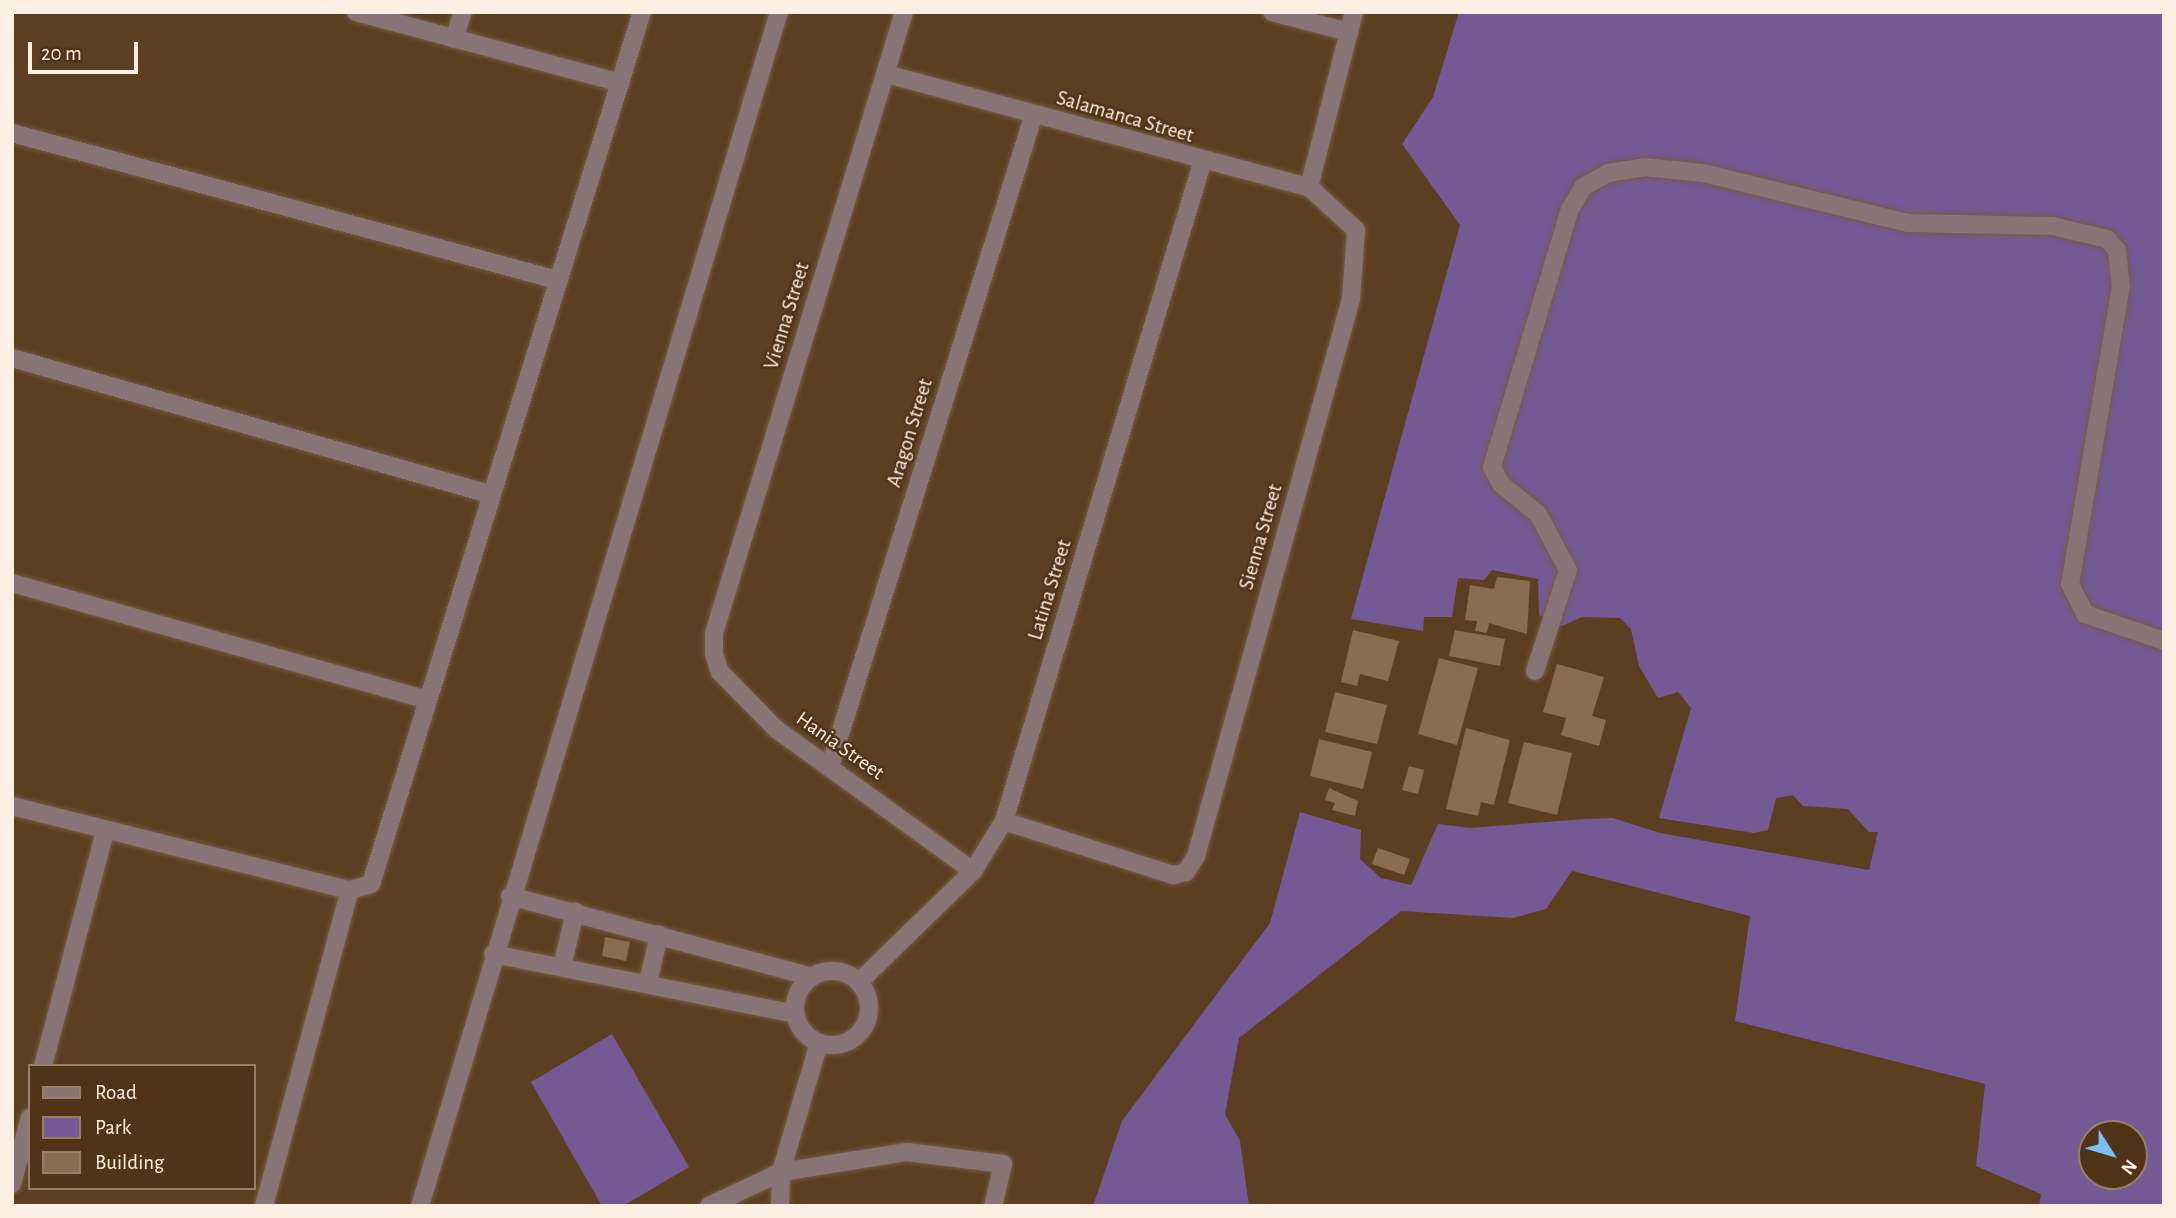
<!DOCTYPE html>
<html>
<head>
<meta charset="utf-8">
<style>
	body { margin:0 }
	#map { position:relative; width:2176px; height:1218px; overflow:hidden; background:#5c3f21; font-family:"Alegreya Sans",sans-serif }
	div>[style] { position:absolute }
	.green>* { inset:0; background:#755995 }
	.building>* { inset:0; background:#8c6c4e }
	.roads { filter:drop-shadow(0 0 2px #765b40) drop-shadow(0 0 2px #765b40) }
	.street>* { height:18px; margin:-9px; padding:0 9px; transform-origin:9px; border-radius:9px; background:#887377 }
	.street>.ring { margin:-9px; padding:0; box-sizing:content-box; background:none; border:18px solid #887377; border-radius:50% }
	span { translate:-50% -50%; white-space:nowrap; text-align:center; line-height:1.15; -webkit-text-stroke:5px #513417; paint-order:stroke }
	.street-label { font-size:21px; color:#fdefe1 }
	.frame { position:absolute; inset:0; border:14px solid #fdefe1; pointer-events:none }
	.legend { position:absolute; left:28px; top:1064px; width:228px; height:126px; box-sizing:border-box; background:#513417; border:2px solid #967f68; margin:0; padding:9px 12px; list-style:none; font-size:21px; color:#fdefe1 }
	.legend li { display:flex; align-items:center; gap:14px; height:35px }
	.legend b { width:35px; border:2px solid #967f68 }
	.north { position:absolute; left:2078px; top:1120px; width:70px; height:70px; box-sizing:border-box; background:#513417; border:2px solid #967f68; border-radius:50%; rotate:127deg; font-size:19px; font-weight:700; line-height:28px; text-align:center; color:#fdefe1 }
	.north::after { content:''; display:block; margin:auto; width:24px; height:32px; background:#7abff8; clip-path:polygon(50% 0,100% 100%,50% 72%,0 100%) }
	.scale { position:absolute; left:28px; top:42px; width:110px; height:32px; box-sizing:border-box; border:4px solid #fdefe1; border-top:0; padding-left:9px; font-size:21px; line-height:24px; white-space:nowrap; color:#fdefe1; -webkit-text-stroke:5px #513417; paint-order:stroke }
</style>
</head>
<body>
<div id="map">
	<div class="green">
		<div style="clip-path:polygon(evenodd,1459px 12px,2164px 12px,2164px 1206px,2039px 1206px,2041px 1194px,1976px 1166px,1985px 1084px,1735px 1021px,1750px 916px,1572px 871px,1546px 909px,1513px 918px,1401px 911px,1239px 1038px,1225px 1114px,1240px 1141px,1249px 1206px,1093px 1206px,1122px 1121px,1270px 923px,1300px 812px,1361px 830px,1360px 859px,1381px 878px,1411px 885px,1438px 824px,1470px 828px,1584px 819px,1613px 818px,1660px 833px,1869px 870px,1878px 832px,1869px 832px,1848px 809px,1803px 806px,1793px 795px,1776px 798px,1768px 830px,1754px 833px,1659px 818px,1691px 708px,1678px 692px,1658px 698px,1639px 666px,1631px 629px,1620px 618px,1582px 617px,1562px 626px,1539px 615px,1538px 579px,1492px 570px,1484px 580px,1458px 578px,1452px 617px,1424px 617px,1423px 631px,1351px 619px,1460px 225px,1402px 144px,1433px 97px,1459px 12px,2092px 1134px,2134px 1134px,2134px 1176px,2092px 1176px,2092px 1134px)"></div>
		<div style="clip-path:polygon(612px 1034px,689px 1167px,623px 1206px,602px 1206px,531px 1082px)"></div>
	</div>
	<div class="building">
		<div style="clip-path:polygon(1497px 577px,1530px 581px,1527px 634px,1489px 623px,1487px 633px,1475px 631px,1477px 621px,1465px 620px,1470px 585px,1494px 589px)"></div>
		<div style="clip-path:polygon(1353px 630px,1399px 641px,1388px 681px,1360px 674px,1357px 686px,1341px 682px)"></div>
		<div style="clip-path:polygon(1455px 630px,1505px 639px,1500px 666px,1449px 656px)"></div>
		<div style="clip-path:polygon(1439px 658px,1478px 668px,1457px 745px,1418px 734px)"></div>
		<div style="clip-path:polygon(1557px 664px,1604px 677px,1592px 716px,1606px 720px,1599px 746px,1561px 735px,1566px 718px,1543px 712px)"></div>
		<div style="clip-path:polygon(1335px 692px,1387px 705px,1377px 744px,1325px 732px)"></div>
		<div style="clip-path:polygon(1466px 728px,1510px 740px,1494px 805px,1481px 802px,1478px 816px,1446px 809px)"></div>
		<div style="clip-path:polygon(1319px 739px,1372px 752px,1363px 789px,1310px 776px)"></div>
		<div style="clip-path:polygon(1524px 742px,1572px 753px,1557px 815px,1508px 803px)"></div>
		<div style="clip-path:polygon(1409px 766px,1424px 770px,1418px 794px,1402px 790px)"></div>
		<div style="clip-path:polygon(1329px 788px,1358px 801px,1355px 816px,1332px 810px,1335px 803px,1325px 800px)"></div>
		<div style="clip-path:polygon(1378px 848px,1410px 859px,1404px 875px,1372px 864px)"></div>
		<div style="clip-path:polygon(605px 937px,630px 942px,626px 961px,602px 956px)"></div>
	</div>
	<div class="roads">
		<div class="street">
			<div style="left:356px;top:12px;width:274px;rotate:15deg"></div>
			<div style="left:904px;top:12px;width:649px;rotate:107.01deg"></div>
			<div style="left:714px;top:633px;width:21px;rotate:90deg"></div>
			<div style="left:714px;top:654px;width:19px;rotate:72deg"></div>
			<div style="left:720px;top:672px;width:80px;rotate:45.5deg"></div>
			<div style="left:776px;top:729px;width:243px;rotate:35.8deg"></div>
			<div style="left:1272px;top:12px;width:80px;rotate:14.6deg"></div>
			<div style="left:454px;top:39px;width:28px;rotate:-72deg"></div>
			<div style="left:886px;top:74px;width:438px;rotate:15deg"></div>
			<div style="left:1309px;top:187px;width:64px;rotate:42.5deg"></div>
			<div style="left:1356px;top:230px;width:69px;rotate:94.1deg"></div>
			<div style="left:1351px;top:299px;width:578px;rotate:105.55deg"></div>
			<div style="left:1196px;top:856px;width:19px;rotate:122deg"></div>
			<div style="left:1186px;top:872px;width:13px;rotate:167deg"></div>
			<div style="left:1173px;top:875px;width:177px;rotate:-162.3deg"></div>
			<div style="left:12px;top:133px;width:564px;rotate:15.09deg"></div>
			<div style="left:1309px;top:187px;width:181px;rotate:-75.6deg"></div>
			<div style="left:12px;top:358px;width:497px;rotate:15.9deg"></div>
			<div style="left:12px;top:583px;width:430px;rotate:15.7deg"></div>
			<div style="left:1535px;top:671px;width:106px;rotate:-71.9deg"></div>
			<div style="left:1568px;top:570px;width:64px;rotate:-118.2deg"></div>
			<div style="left:1538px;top:514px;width:48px;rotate:-141deg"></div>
			<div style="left:1501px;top:484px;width:19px;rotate:-118deg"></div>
			<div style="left:1492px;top:467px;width:270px;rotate:-73.2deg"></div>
			<div style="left:1570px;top:209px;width:26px;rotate:-59deg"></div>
			<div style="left:1583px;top:187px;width:29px;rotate:-29deg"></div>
			<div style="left:1608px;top:173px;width:36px;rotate:-9deg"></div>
			<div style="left:1644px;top:167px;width:59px;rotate:5.8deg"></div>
			<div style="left:1703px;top:173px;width:211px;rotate:13.7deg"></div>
			<div style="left:1908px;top:223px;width:145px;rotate:1.2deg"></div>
			<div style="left:2053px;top:226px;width:56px;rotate:13.5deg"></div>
			<div style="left:2107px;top:239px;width:15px;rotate:48deg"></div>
			<div style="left:2117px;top:250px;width:36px;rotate:84deg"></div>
			<div style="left:2121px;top:286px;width:302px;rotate:99.7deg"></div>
			<div style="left:2070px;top:584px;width:34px;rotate:63deg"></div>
			<div style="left:2085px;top:614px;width:83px;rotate:18.9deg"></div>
			<div style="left:830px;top:766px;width:683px;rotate:-72.63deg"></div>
			<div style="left:12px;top:806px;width:348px;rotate:14deg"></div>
			<div style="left:350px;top:890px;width:22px;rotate:-16deg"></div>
			<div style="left:371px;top:884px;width:913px;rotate:-72.74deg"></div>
			<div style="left:510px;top:896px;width:313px;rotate:15deg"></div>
			<div style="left:493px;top:954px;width:308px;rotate:11.2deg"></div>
			<div style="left:562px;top:967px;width:57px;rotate:-76.7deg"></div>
			<div class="ring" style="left:795px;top:971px;width:56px;height:56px"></div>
			<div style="left:859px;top:982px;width:159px;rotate:-44.2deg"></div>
			<div style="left:973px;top:871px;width:59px;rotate:-58.2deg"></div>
			<div style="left:1004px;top:821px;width:687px;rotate:-73.25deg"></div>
			<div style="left:648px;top:983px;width:50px;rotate:-77.3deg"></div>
			<div style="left:43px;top:1066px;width:243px;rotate:-75.2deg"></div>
			<div style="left:12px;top:1184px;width:69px;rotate:-75deg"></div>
			<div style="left:264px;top:1206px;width:327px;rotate:-74.8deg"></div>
			<div style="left:420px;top:1206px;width:1247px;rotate:-73.27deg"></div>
			<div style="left:709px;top:1206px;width:80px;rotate:-25.3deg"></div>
			<div style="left:781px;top:1172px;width:128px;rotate:-9deg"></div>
			<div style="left:907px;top:1152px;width:97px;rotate:7.1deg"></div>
			<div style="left:1003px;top:1164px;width:43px;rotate:103.4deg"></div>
			<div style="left:780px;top:1206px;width:34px;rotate:-88deg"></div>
			<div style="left:781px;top:1172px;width:134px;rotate:-73.6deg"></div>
		</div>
	</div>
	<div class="street-label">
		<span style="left:1125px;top:117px;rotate:16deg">Salamanca Street</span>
		<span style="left:787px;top:316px;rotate:-73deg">Vienna Street</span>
		<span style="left:910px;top:433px;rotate:-73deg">Aragon Street</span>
		<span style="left:1261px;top:537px;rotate:-74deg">Sienna Street</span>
		<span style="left:1050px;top:590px;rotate:-73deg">Latina Street</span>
		<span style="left:840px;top:746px;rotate:35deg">Hania Street</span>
	</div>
	<div class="frame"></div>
	<ul class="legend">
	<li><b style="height:9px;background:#887377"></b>Road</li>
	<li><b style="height:19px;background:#755995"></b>Park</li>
	<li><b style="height:19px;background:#8c6c4e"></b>Building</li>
	</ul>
	<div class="north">N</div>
	<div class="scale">20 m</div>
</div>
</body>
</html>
